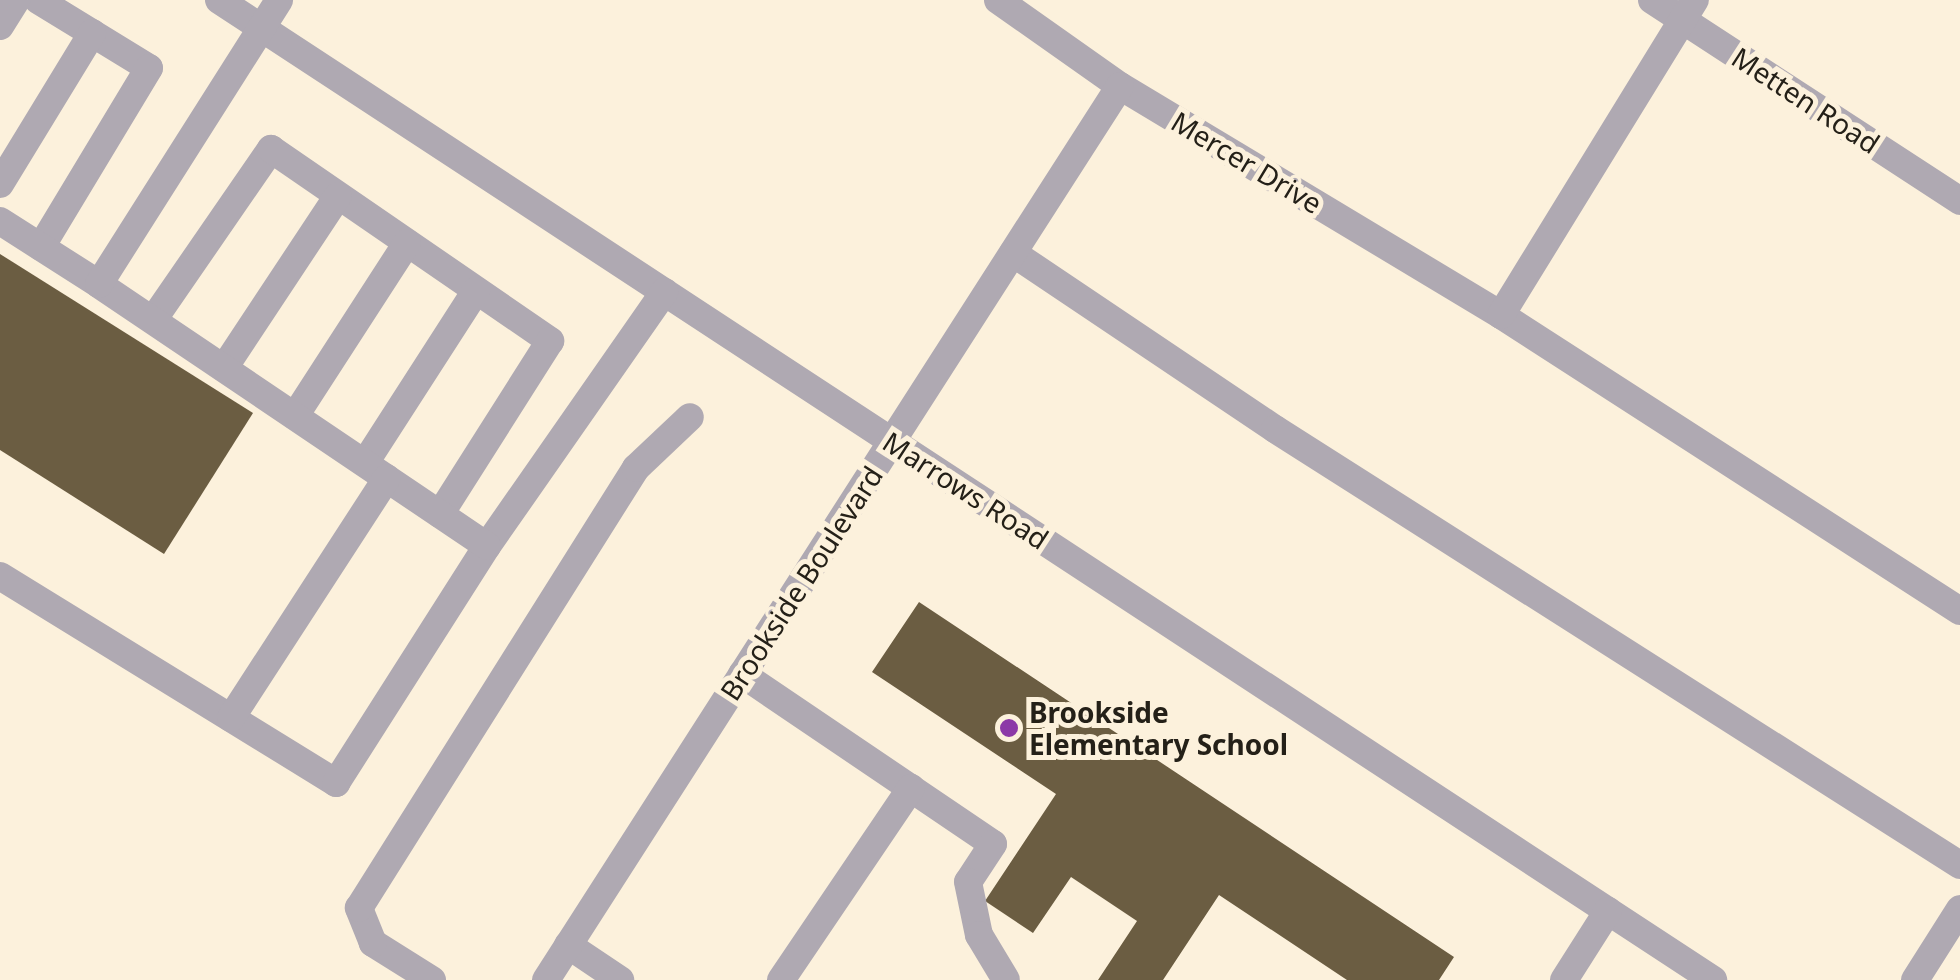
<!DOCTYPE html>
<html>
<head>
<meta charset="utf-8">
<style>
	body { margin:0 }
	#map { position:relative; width:1960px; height:980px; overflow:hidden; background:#fcf1dc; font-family:"Noto Sans",sans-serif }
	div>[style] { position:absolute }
	.building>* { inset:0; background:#6b5d42 }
	.minor>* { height:28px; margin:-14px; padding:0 14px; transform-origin:14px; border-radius:14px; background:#afa9b2 }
	.dots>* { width:28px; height:28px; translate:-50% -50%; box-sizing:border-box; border:5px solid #fcf1dc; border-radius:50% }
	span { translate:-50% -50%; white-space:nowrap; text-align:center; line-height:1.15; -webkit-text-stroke:10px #fcf1dc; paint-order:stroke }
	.street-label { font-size:28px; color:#242018 }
	.poi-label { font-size:28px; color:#242018; font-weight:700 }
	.left { translate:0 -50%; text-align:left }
</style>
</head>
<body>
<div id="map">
	<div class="building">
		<div style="clip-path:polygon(0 254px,253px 413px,164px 554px,0 450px)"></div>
		<div style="clip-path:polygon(919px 602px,1454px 957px,1439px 980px,1347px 980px,1219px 895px,1163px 980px,1098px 980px,1137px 921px,1071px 877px,1033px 933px,985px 901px,1056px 794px,872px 672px)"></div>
	</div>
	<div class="minor">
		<div style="left:38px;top:0;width:130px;rotate:31.5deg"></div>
		<div style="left:149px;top:68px;width:209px;rotate:121.1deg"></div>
		<div style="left:219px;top:0;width:1787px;rotate:33.26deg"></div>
		<div style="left:998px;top:0;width:149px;rotate:35.2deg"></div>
		<div style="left:1120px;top:86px;width:445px;rotate:31deg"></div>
		<div style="left:1501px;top:315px;width:546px;rotate:32.82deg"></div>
		<div style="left:1652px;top:0;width:368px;rotate:33.1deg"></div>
		<div style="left:0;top:26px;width:31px;rotate:-58deg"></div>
		<div style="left:0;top:184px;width:177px;rotate:-58.6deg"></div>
		<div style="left:0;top:221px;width:117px;rotate:32.5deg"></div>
		<div style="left:1013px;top:253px;width:316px;rotate:33.9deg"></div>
		<div style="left:1275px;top:429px;width:812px;rotate:32.48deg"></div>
		<div style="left:1501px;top:315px;width:370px;rotate:-58.4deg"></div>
		<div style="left:153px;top:320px;width:208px;rotate:-55.4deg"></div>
		<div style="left:271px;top:149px;width:339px;rotate:34.5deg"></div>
		<div style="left:550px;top:341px;width:205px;rotate:122.4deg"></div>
		<div style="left:224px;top:368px;width:206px;rotate:-56.5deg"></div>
		<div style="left:295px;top:416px;width:206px;rotate:-57.1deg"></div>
		<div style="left:365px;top:463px;width:205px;rotate:-57.2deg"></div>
		<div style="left:487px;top:546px;width:310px;rotate:-55.1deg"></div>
		<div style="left:0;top:576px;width:395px;rotate:31.6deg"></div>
		<div style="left:336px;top:783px;width:281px;rotate:-57.5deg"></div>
		<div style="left:487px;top:546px;width:468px;rotate:-146deg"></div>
		<div style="left:99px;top:284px;width:336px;rotate:-57.6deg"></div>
		<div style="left:742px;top:674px;width:303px;rotate:34.1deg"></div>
		<div style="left:993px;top:844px;width:45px;rotate:123.3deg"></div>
		<div style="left:968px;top:882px;width:54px;rotate:78.3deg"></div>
		<div style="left:979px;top:935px;width:52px;rotate:59deg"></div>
		<div style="left:231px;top:718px;width:286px;rotate:-57deg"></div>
		<div style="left:568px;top:945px;width:63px;rotate:33.9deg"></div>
		<div style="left:432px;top:980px;width:70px;rotate:-147.9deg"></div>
		<div style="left:373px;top:943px;width:38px;rotate:-112deg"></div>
		<div style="left:359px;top:908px;width:520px;rotate:-57.81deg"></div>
		<div style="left:636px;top:468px;width:74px;rotate:-43.4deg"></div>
		<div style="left:546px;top:980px;width:1062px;rotate:-57.3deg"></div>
		<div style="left:781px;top:980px;width:232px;rotate:-55.9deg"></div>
		<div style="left:1564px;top:980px;width:82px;rotate:-57.5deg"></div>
		<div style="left:1915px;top:980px;width:84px;rotate:-57.6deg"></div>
	</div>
	<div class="dots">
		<div style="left:1009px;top:728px;background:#8c39a7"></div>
	</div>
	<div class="street-label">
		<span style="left:1806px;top:100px;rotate:33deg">Metten Road</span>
		<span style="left:1247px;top:162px;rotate:31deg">Mercer Drive</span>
		<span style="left:966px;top:490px;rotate:33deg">Marrows Road</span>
		<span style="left:801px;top:583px;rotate:-57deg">Brookside Boulevard</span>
	</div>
	<div class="poi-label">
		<span class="left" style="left:1029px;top:728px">Brookside<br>Elementary School</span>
	</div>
</div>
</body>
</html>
